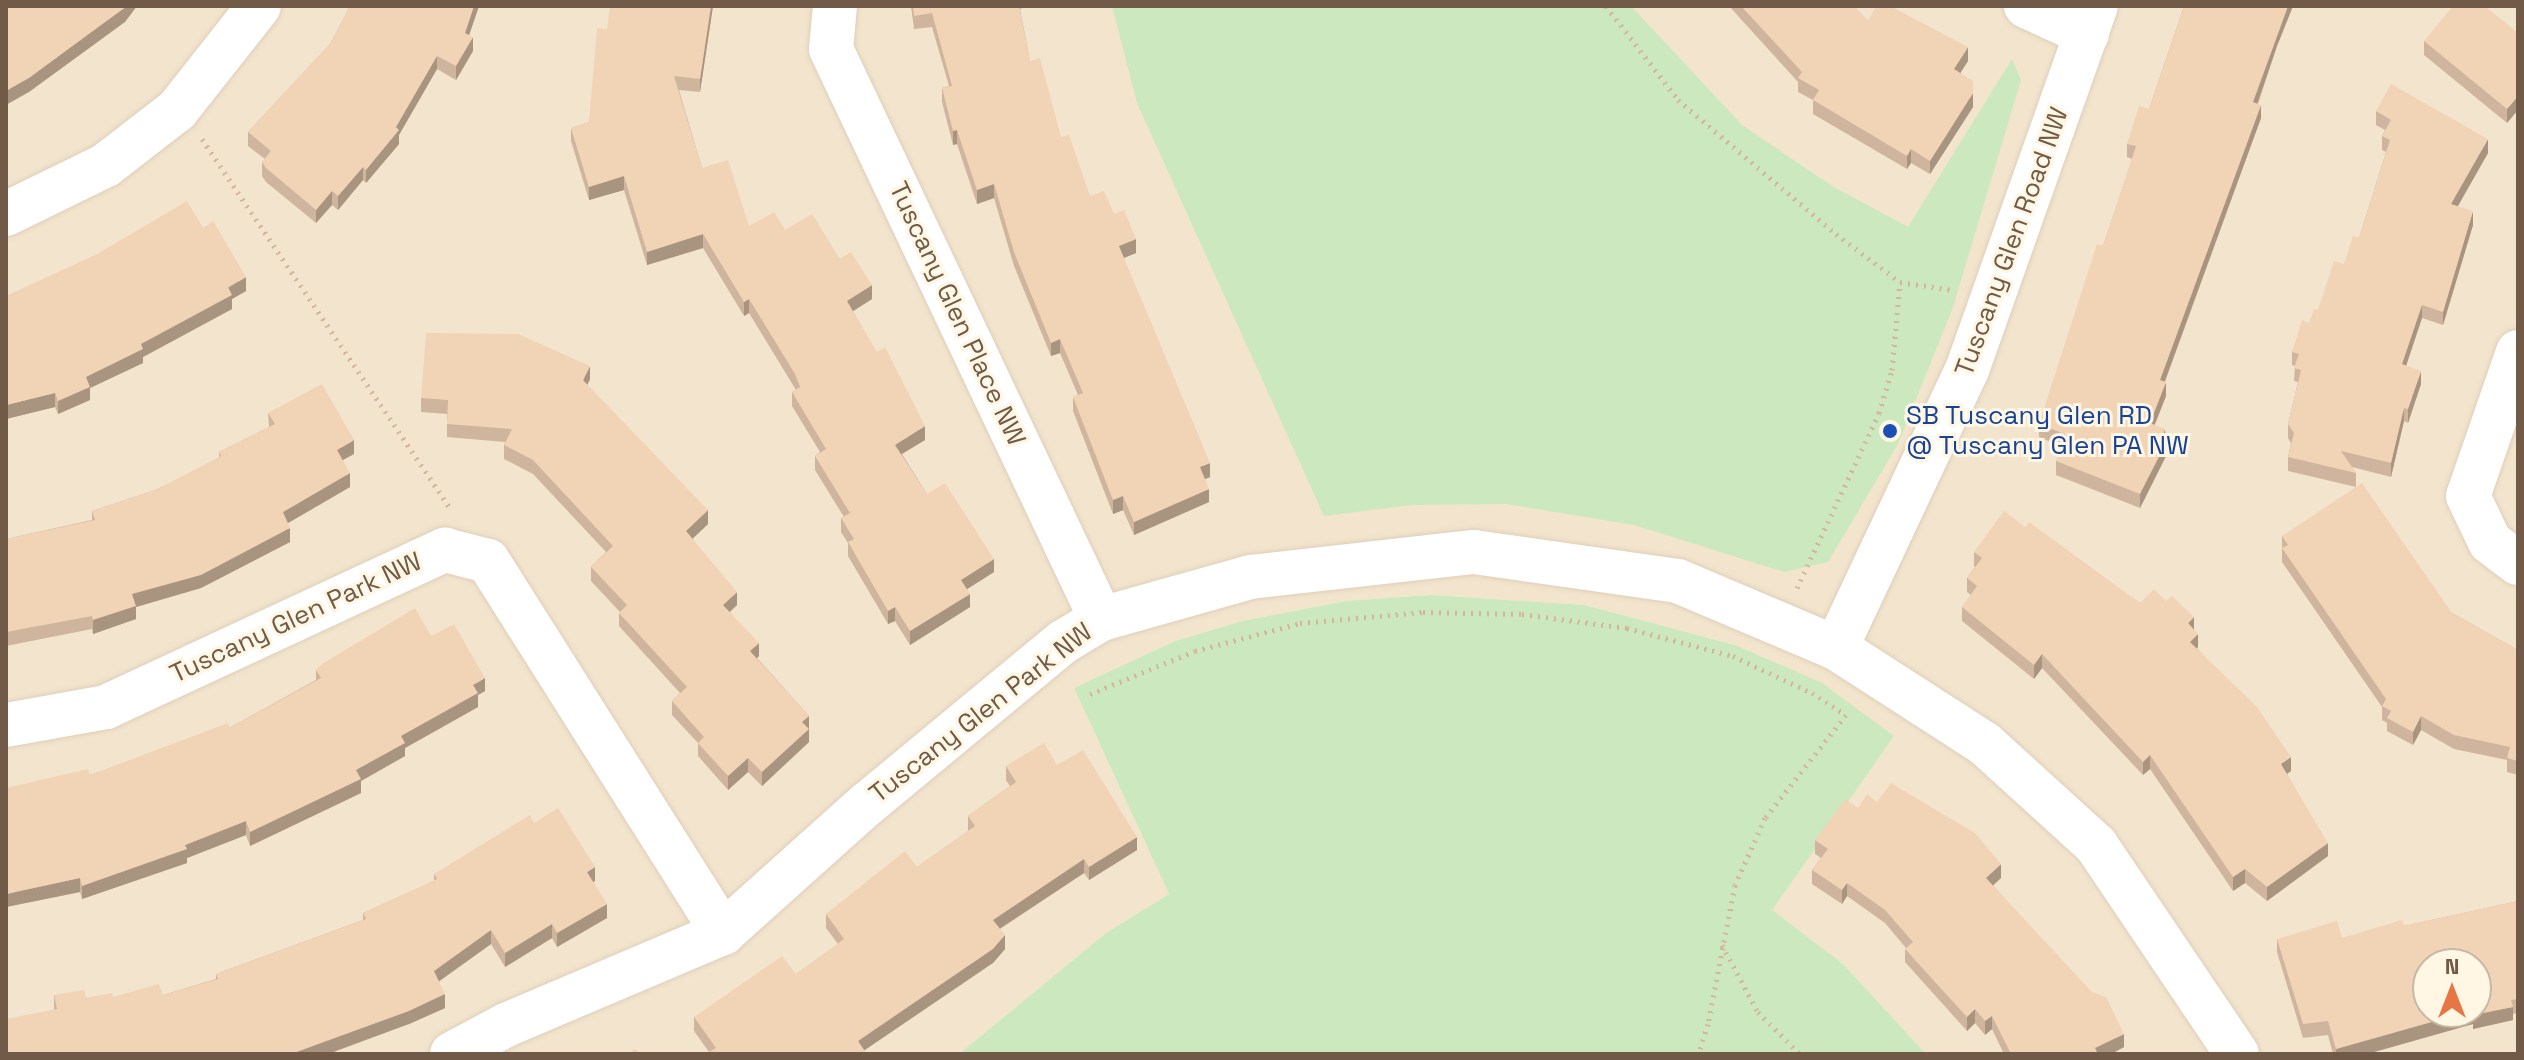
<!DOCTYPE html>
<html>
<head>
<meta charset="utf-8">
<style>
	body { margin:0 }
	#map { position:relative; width:2524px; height:1060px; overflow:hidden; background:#fcf3de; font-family:"Space Grotesk",sans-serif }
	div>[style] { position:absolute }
	.residential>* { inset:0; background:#f3e5cd }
	.green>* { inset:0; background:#cbe8be }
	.path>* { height:5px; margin-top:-2.5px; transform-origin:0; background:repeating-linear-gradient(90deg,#d5b69a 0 2px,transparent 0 8px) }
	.roads { filter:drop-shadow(0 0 2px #dfcfbb) drop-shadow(0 0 2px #dfcfbb) }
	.minor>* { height:44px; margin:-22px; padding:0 22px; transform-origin:22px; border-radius:22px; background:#fff }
	.wall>* { inset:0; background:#cfb59d }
	.shaded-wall>* { inset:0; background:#a9947f }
	.building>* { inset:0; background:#f1d3b6 }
	.dots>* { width:22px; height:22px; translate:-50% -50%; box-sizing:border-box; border:4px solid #fff7e4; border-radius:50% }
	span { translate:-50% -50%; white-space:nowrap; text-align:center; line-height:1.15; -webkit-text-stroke:6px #fff7e4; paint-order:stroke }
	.street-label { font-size:26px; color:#715a47 }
	.transit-label { font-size:26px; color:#164399 }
	.left { translate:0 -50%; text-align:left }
	.frame { position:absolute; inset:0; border:8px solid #715a47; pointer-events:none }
	.north { position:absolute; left:2412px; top:948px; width:80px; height:80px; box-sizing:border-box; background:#fff7e4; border:2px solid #c6b8a5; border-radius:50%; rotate:0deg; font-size:22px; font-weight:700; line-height:32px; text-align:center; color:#715a47 }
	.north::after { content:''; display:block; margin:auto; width:28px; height:36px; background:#e67643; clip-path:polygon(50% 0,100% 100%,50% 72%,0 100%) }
</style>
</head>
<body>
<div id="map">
	<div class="residential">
		<div style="clip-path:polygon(evenodd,6px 6px,2518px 6px,2518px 1054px,1926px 1054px,1843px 964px,1771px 910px,1894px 736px,1735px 645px,1585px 605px,1431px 595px,1346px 601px,1242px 621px,1175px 641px,1074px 688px,1169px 894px,1106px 933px,959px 1054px,6px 1054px,6px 6px,2428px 964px,2476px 964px,2476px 1012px,2428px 1012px,2428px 964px)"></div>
	</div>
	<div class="green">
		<div style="clip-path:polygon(1112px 6px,1631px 6px,1742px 125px,1832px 186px,1908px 227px,2012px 59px,2021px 80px,1953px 307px,1898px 444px,1828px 562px,1784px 572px,1634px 525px,1506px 504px,1412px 505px,1324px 516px,1137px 103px)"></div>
		<div style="clip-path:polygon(1431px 595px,1585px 605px,1735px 645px,1822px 683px,1894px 736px,1772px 910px,1843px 964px,1926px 1054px,959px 1054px,1106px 933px,1169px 894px,1074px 688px,1175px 641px,1242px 621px,1346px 601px)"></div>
	</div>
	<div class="path">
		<div style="left:1606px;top:6px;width:118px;rotate:52.5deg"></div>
		<div style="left:1678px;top:100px;width:207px;rotate:40.3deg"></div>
		<div style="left:1836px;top:234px;width:80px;rotate:36.9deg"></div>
		<div style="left:1900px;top:282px;width:53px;rotate:8.7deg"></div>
		<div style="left:202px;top:139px;width:446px;rotate:56.1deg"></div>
		<div style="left:1797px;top:588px;width:193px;rotate:-64.9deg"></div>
		<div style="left:1879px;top:413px;width:45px;rotate:-73.2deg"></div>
		<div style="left:1892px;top:370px;width:88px;rotate:-84.8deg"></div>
		<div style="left:1090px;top:694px;width:113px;rotate:-22.3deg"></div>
		<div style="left:1195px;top:651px;width:109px;rotate:-14.9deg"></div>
		<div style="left:1300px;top:623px;width:123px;rotate:-5.1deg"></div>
		<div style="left:1423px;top:612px;width:99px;rotate:1.2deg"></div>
		<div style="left:1522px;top:614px;width:106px;rotate:7.6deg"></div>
		<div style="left:1627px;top:628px;width:110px;rotate:14.8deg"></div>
		<div style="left:1733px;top:656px;width:87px;rotate:25.1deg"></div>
		<div style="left:1812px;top:693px;width:40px;rotate:32.9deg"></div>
		<div style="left:1846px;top:715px;width:131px;rotate:128.2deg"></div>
		<div style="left:1765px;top:818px;width:73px;rotate:114.1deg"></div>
		<div style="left:1735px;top:885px;width:142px;rotate:101deg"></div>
		<div style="left:1708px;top:1024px;width:32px;rotate:108deg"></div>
		<div style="left:1722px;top:945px;width:76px;rotate:61.8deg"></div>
		<div style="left:1758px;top:1012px;width:59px;rotate:45deg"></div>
	</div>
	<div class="roads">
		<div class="minor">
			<div style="left:835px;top:6px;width:43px;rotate:95.3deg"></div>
			<div style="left:831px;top:49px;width:631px;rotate:64.65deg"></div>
			<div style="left:2026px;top:6px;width:67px;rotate:24.7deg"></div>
			<div style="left:6px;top:214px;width:111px;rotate:-26.1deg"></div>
			<div style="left:106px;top:165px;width:90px;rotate:-37.8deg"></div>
			<div style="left:177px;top:110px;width:132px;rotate:-51.7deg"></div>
			<div style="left:2518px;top:352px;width:152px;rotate:109.1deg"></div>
			<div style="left:2468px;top:496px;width:51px;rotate:64.4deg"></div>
			<div style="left:2490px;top:542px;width:35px;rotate:37deg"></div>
			<div style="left:1836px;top:648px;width:307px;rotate:-64.8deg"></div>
			<div style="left:1967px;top:370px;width:386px;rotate:-70.5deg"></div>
			<div style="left:6px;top:725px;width:102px;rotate:-10.2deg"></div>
			<div style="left:106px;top:707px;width:374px;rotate:-24.9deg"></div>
			<div style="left:445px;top:550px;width:44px;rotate:14.3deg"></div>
			<div style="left:488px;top:561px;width:440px;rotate:57.7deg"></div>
			<div style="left:452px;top:1054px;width:61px;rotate:-28.2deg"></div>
			<div style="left:506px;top:1025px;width:236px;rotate:-23deg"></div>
			<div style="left:723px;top:933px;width:193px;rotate:-41.9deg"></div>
			<div style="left:867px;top:804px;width:254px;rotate:-39.6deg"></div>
			<div style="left:1063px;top:642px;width:44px;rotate:-31.2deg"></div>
			<div style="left:1101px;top:619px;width:155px;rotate:-15.7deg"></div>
			<div style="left:1250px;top:577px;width:225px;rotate:-6.4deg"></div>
			<div style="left:1474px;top:552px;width:206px;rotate:8.1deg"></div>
			<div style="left:1678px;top:581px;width:172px;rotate:23deg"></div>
			<div style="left:1836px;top:648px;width:177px;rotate:32.8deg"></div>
			<div style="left:1985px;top:744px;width:150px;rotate:42.3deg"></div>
			<div style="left:2096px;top:845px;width:252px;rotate:56deg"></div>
		</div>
	</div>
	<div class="wall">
		<div style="clip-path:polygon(350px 6px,479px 6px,469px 35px,473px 51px,456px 80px,437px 69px,399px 135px,399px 144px,366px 183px,363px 180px,338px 210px,332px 205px,316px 223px,266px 182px,262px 176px,262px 162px,265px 159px,248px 146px,248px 132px,330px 44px)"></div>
		<div style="clip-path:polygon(713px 6px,700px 92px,679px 90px,702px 168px,749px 226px,785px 230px,840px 259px,872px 299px,853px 311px,925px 440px,902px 454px,927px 494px,994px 572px,967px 589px,970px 607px,910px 645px,895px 621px,888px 624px,848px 556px,848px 543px,841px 532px,841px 518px,844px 517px,815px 470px,815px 456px,820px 452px,792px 406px,792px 392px,796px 390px,749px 313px,744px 316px,703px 248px,647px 265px,624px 190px,589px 200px,571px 141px,571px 128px,589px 122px,607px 29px)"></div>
		<div style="clip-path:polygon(911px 6px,1023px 6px,1023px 8px,1020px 9px,1030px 61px,1061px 137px,1090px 196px,1114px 214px,1136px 253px,1123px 258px,1210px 477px,1205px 479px,1209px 502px,1134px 535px,1123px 510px,1113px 514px,1073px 411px,1073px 397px,1078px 395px,1060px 353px,1051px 356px,1014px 266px,994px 198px,977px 204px,957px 144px,953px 145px,942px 102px,942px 88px,949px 86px,932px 27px,914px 29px)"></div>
		<div style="clip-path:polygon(1729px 6px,1854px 6px,1868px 21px,1968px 61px,1960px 73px,1973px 107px,1930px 174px,1911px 163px,1907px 169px,1813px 114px,1813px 100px,1798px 92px,1798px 82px)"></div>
		<div style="clip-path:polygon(2184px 6px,2293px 6px,2277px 46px,2258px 104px,2261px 118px,2165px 382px,2166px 396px,2154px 425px,2165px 442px,2166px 456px,2140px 508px,2056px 475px,2056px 461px,2062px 447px,2039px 437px,2039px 424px,2103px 246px,2132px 159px,2127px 157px,2127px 144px,2149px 109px)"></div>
		<div style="clip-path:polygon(2518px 33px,2507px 123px,2424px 55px,2424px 41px)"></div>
		<div style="clip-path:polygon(2376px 111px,2488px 153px,2458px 206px,2473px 225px,2443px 325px,2422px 318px,2406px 366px,2421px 384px,2408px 423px,2404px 421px,2391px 477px,2352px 467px,2356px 473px,2356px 487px,2288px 471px,2288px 457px,2291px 443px,2288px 438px,2288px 424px,2298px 382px,2294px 381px,2295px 366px,2292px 365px,2292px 352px,2318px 310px,2359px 238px,2386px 152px,2382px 150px,2382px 136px,2385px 130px,2376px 125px)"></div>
		<div style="clip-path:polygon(203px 228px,246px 291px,232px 299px,232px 309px,143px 357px,143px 363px,90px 388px,90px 400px,58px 414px,55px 407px,6px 419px)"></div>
		<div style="clip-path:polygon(590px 379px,587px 385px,708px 524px,692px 539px,737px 605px,730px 612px,759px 656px,757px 658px,809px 716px,809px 742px,762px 786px,748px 772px,728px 790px,698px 756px,698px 743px,672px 715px,672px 701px,680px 693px,619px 626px,619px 613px,620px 612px,591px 581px,591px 567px,606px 552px,533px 474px,504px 459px,504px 445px,505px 442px,447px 437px,447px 414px,421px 412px,421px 398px)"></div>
		<div style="clip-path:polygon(268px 413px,354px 454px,343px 460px,350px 487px,288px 523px,290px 542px,201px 588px,136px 607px,136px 619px,93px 634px,92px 629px,6px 646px,6px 539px,92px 520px,92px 511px,158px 489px,219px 458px,219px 452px,269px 427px)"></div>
		<div style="clip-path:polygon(2025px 527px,2140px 603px,2194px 629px,2198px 647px,2197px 648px,2291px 771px,2287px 774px,2328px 856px,2267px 901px,2245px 883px,2233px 891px,2150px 769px,2143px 775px,2042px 668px,2034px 679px,1962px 621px,1962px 607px,1971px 595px,1967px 592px,1967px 578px,1975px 567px,1974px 566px,1974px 552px)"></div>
		<div style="clip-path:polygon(2282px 536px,2452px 613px,2518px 650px,2518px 775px,2507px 772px,2507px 760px,2454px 749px,2421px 730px,2413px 745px,2387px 731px,2387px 723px,2382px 720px,2382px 707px,2282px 562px)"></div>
		<div style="clip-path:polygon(431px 636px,485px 691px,478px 695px,478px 707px,405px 748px,405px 756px,361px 781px,361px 793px,250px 846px,246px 835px,187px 858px,187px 863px,82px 899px,80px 892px,6px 907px,90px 775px,229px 728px,316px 680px,316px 670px)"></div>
		<div style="clip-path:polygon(1057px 765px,1137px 850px,1089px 880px,1084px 873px,1000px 929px,1005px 949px,993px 963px,709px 1052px,694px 1031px,694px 1017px,796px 974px,838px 944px,826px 928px,826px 914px,917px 867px,968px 831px,968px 816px,1010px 786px,1006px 780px,1006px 766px)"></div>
		<div style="clip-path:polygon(1877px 802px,2001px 878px,1993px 885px,2124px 1047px,2111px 1054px,2004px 1054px,1992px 1029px,1985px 1035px,1975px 1023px,1967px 1031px,1905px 962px,1905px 949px,1906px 948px,1885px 923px,1847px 896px,1842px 904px,1812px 884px,1812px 870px,1821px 858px,1815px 854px,1815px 840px,1858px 808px)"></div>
		<div style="clip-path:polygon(534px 823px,595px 881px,593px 882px,607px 918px,557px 947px,552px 938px,505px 967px,491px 944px,439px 981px,445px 1008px,409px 1024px,54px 1010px,54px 995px,86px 998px,163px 995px,216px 979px,216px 974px,363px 920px,363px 913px,434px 881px,434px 874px)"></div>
		<div style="clip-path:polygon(2518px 901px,2518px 1013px,2513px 1014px,2513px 1020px,2473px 1029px,2473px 1024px,2367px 1054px,2333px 1054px,2328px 1035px,2303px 1038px,2277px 952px,2277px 939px,2342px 938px,2404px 926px)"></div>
	</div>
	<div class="shaded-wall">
		<div style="clip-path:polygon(127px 6px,137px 6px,125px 22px,29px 92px,6px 105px,6px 91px)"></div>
		<div style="clip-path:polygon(474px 6px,479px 6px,465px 47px,465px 33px)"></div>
		<div style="clip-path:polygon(711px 6px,713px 6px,700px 92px,700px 79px)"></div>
		<div style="clip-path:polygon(2288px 6px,2293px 6px,2277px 46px,2253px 116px,2253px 102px)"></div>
		<div style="clip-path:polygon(473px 37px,473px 51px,456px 80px,456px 66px)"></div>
		<div style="clip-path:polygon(1968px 47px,1968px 61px,1954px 83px,1954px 69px)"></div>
		<div style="clip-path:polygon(437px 56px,437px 69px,399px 135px,399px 144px,366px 183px,366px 170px,396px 127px)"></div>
		<div style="clip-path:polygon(1973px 93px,1973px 107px,1930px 174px,1930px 161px)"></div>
		<div style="clip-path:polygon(2518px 96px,2518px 110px,2507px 123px,2507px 109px)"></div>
		<div style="clip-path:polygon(2261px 105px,2261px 118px,2160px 394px,2160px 380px)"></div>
		<div style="clip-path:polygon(957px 130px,957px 144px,953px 145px,953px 131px)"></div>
		<div style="clip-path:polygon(2488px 139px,2488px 153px,2451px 218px,2451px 204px)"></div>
		<div style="clip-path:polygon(1911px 149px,1911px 163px,1907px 169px,1907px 156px)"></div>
		<div style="clip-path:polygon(363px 167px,363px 180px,338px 210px,338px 196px)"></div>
		<div style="clip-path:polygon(624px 176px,624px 190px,589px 200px,589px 187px)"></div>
		<div style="clip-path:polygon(994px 184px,994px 198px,977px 204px,977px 190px)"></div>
		<div style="clip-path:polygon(332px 191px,332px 205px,316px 223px,316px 210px)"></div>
		<div style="clip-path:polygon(2473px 211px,2473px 225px,2443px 325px,2443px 312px)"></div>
		<div style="clip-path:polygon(703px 234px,703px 248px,647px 265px,647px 252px)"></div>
		<div style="clip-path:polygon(1136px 239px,1136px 253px,1119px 260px,1119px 246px)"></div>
		<div style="clip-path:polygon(246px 277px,246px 291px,232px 299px,232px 309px,143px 357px,143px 363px,90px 388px,90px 400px,58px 414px,58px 401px,86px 377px)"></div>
		<div style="clip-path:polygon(872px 285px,872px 299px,847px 315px,847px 301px)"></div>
		<div style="clip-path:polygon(749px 299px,749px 313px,744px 316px,744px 302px)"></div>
		<div style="clip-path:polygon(2422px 305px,2422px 318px,2402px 378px,2402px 364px)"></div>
		<div style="clip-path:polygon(1060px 339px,1060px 353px,1051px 356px,1051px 343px)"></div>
		<div style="clip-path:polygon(590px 366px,590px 379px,583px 394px,583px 380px)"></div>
		<div style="clip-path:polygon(2421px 371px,2421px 384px,2408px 423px,2408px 409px)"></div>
		<div style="clip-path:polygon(2166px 382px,2166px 396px,2150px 437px,2150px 423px)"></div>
		<div style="clip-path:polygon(55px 393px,55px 407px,6px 419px,6px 405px)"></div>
		<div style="clip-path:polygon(2404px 408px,2404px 421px,2391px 477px,2391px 463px)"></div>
		<div style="clip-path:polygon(925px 426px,925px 440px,895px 458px,895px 445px)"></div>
		<div style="clip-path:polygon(2165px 429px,2166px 456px,2140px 508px,2140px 494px)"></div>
		<div style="clip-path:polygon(354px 440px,354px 454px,337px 463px,337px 450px)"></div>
		<div style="clip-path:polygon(1210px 463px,1210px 477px,1200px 481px,1200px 467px)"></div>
		<div style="clip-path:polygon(350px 473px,350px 487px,283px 526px,283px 512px)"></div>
		<div style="clip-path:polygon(1209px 489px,1209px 502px,1134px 535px,1134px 522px)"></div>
		<div style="clip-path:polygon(1123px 496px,1123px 510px,1113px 514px,1113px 500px)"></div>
		<div style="clip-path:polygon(708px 510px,708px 524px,686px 545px,686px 531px)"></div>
		<div style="clip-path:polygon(290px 528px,290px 542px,201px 588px,136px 607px,136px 619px,93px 634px,93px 620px,132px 594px)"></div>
		<div style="clip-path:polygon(994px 559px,994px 572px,961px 593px,961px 580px)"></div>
		<div style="clip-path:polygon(737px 592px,737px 605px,723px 618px,723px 605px)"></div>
		<div style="clip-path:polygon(970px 594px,970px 607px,910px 645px,910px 631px)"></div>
		<div style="clip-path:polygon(895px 607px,895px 621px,888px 624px,888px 611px)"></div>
		<div style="clip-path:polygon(2194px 617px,2194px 631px,2188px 623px)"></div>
		<div style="clip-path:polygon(2198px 634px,2198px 647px,2190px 655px,2190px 642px)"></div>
		<div style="clip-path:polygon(759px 643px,759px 656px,750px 665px,750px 651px)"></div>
		<div style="clip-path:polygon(2042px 654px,2042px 668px,2034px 679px,2034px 665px)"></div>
		<div style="clip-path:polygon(485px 678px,485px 691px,478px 695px,478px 707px,405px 748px,405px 756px,361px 781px,361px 793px,250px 846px,250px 832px,356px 770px,401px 736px,473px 685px)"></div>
		<div style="clip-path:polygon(809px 716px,809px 742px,762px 786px,762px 772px,802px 722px)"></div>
		<div style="clip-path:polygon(2421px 716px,2421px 730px,2413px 745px,2413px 732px)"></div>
		<div style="clip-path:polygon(2150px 755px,2150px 769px,2143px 775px,2143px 762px)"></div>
		<div style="clip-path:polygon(2291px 757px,2291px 771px,2281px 778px,2281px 764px)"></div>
		<div style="clip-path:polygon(748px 758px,748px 772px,728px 790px,728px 776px)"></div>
		<div style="clip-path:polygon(246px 821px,246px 835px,187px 858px,187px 863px,82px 899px,82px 886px)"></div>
		<div style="clip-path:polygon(1137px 837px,1137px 850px,1089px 880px,1089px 867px)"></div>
		<div style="clip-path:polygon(2328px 843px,2328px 856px,2267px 901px,2267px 887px)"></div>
		<div style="clip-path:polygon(1084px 859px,1084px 873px,993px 933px,993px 920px)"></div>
		<div style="clip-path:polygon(2001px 864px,2001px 878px,1986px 892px,1986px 878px)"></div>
		<div style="clip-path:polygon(595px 867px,595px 881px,587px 886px,587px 872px)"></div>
		<div style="clip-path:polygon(2245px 869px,2245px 883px,2233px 891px,2233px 877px)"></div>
		<div style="clip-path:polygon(80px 878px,80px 892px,6px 907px,6px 894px)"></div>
		<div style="clip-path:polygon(1847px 883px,1847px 896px,1842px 904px,1842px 890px)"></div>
		<div style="clip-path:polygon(607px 904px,607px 918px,557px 947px,557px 933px)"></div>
		<div style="clip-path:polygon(552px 924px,552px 938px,505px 967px,505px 953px)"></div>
		<div style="clip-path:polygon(491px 930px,491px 944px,434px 985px,434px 971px)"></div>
		<div style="clip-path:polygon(1005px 935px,1005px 949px,993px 963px,859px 1054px,858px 1041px)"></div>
		<div style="clip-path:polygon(445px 994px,445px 1008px,409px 1024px,328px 1054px,291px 1054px)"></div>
		<div style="clip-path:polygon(2513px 1007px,2513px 1020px,2473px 1029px,2473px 1015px)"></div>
		<div style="clip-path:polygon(1975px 1009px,1975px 1023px,1967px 1031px,1967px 1017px)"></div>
		<div style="clip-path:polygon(2467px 1012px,2473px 1012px,2473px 1024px,2367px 1054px,2336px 1054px,2336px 1049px)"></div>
		<div style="clip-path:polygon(1992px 1016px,1992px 1029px,1985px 1035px,1985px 1021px)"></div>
		<div style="clip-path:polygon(2124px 1034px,2124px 1047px,2111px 1054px,2095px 1054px,2095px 1048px)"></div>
	</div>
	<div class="building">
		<div style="clip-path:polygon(6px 6px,127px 6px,29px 78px,6px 91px)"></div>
		<div style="clip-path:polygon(350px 6px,474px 6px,465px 33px,473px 37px,456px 66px,437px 56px,396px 127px,399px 130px,366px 170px,363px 167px,338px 196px,332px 191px,316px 210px,266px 168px,262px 162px,271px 151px,248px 132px,330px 44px)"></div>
		<div style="clip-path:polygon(610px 6px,711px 6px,700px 79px,674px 76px,702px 168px,728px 160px,749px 226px,774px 212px,785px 230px,812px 214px,840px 259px,851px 252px,872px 285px,847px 301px,877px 352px,885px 347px,925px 426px,895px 445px,927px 494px,945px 483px,994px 559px,961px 580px,970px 594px,910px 631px,895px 607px,888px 611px,848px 542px,854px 539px,841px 518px,850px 513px,815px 456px,826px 449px,792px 392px,800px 387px,795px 374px,749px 299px,744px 302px,703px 234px,647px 252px,624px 176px,589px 187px,571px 128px,589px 122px,597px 28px,607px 29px)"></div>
		<div style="clip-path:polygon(913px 6px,1019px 6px,1030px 61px,1040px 58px,1061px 137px,1069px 135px,1090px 196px,1104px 191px,1114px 214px,1124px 210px,1136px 239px,1119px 246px,1210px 463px,1200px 467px,1209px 489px,1134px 522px,1123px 496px,1113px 500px,1073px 397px,1083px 393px,1060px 339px,1051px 343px,1014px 252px,994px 184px,977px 190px,957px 130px,953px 131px,942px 88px,952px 86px,932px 13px,914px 16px)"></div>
		<div style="clip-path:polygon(1741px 6px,1854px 6px,1868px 21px,1876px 6px,1890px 6px,1968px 47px,1954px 69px,1973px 81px,1973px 93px,1930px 161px,1911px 149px,1907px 156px,1813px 100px,1819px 90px,1798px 78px,1802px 72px)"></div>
		<div style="clip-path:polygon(2184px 6px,2288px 6px,2253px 102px,2261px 105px,2160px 380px,2166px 382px,2150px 423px,2165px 429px,2160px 441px,2166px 443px,2140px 494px,2056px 461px,2067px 435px,2039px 424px,2097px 244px,2103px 246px,2136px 146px,2127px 144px,2139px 106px,2149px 109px)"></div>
		<div style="clip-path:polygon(2453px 6px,2485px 6px,2518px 33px,2518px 96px,2507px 109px,2424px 41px)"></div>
		<div style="clip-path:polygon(2391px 84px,2488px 139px,2451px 204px,2473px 211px,2443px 312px,2422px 305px,2402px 364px,2421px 371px,2408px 409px,2404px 408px,2391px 463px,2341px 451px,2356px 473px,2288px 457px,2294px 433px,2288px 424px,2301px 370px,2294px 368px,2299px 354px,2292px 352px,2302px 320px,2309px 323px,2314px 309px,2318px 310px,2334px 261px,2344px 264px,2353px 236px,2359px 238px,2390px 140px,2382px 136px,2391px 120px,2376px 111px)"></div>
		<div style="clip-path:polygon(187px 201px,203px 228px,213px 221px,246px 277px,228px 287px,232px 295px,141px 344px,143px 349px,86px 377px,90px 387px,58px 401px,55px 393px,6px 405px,6px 296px,97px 254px)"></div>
		<div style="clip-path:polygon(426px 333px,518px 334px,590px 366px,583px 380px,708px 510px,686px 531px,737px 592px,723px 605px,759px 643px,750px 651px,809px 716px,802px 722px,809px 729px,762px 772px,748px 758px,728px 776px,698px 743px,704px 737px,672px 701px,687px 687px,619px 613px,627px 605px,591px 567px,613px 546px,533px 460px,504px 445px,512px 429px,447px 424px,448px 400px,421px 398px)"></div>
		<div style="clip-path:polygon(322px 384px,354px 440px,337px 450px,350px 473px,283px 512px,290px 528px,201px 575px,132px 594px,136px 606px,93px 620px,92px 616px,6px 632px,6px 539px,95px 520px,92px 511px,158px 489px,221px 456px,219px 452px,275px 424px,268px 413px)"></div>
		<div style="clip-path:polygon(2362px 483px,2452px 613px,2518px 650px,2518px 761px,2507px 758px,2510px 747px,2454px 735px,2421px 716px,2413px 732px,2387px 718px,2391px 711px,2382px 706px,2386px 699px,2282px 548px,2288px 545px,2282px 536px)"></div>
		<div style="clip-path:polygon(2004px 511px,2025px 527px,2029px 522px,2140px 603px,2154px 589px,2166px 601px,2172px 596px,2194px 617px,2188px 623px,2198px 634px,2190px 642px,2257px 707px,2291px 757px,2281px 764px,2328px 843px,2267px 887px,2245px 869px,2233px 877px,2150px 755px,2143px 762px,2042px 654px,2034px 665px,1962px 607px,1977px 586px,1967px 578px,1982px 558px,1974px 552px)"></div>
		<div style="clip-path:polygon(415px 608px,431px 636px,454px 624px,485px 678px,473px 685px,478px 693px,401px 736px,405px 743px,356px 770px,361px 779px,250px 832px,246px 821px,185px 845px,187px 849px,82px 886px,80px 878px,6px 894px,6px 788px,88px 769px,90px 775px,228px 723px,229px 728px,321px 678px,316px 670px,322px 664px)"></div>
		<div style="clip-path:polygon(1044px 743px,1057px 765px,1083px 750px,1137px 837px,1089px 867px,1084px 859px,993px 920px,1005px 935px,993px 949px,858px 1041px,867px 1054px,705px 1054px,716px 1048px,694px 1017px,782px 956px,796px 974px,844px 939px,826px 914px,905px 851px,917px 867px,975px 826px,968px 816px,1016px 782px,1006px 766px)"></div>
		<div style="clip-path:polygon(1891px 783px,1975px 833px,2001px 864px,1986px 878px,2092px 992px,2106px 997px,2124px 1034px,2095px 1048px,2098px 1054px,2011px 1054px,1992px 1016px,1985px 1021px,1975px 1009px,1967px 1017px,1905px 949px,1913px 942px,1885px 910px,1847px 883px,1842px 890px,1812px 870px,1828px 849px,1815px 840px,1845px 799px,1858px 808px,1867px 794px,1877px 802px)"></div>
		<div style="clip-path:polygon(558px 808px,595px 867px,587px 872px,607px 904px,557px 933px,552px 924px,505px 953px,491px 930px,434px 971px,445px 994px,409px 1011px,291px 1054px,6px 1054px,6px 1019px,57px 1009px,54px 995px,84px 990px,86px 998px,112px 993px,113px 997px,159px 984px,163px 995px,218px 979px,216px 974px,366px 919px,363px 913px,437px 879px,434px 874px,530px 815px,534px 823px)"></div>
		<div style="clip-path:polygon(2518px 901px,2518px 999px,2511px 1000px,2513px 1007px,2473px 1015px,2473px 1012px,2476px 1012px,2476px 964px,2428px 964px,2428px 1012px,2467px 1012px,2336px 1049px,2328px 1021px,2303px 1024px,2277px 939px,2337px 921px,2342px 938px,2402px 920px,2404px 926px)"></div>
		<div style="clip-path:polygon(636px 1049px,639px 1054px,627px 1054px)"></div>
	</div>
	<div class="dots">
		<div style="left:1890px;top:431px;background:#1a4fb4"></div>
	</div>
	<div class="street-label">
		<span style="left:2012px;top:242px;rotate:-70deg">Tuscany Glen Road NW</span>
		<span style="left:957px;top:314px;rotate:65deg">Tuscany Glen Place NW</span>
		<span style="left:296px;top:618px;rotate:-25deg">Tuscany Glen Park NW</span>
		<span style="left:981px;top:713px;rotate:-38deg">Tuscany Glen Park NW</span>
	</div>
	<div class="transit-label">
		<span class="left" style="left:1906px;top:431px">SB Tuscany Glen RD<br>@ Tuscany Glen PA NW</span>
	</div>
	<div class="frame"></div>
	<div class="north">N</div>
</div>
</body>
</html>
